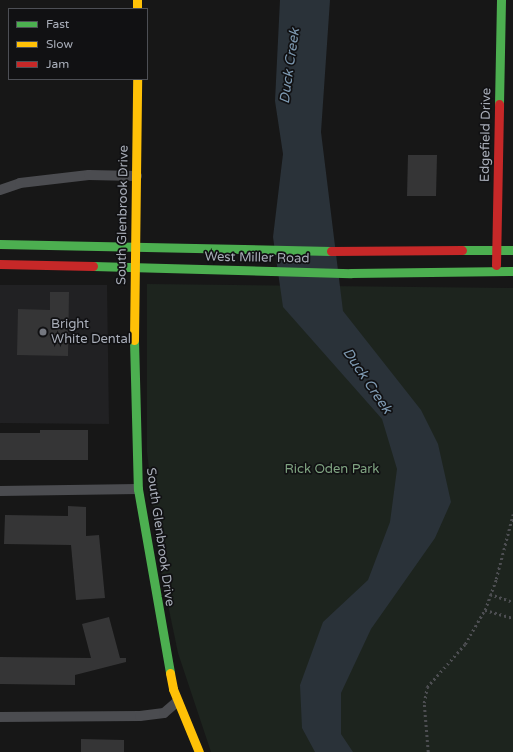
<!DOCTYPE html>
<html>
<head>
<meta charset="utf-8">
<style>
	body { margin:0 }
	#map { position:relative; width:513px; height:752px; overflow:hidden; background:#171717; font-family:"Varela Round",sans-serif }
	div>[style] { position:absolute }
	.built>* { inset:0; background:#212123 }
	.green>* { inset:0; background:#1d241e }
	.water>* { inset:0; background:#2a3239 }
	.building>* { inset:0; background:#353536 }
	.path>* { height:2.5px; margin-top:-1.25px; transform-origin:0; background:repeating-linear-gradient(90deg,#4d4e52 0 2px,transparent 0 5px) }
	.lane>* { height:10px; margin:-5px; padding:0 5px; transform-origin:5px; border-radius:5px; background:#4b4c50 }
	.fast>* { height:9px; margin:-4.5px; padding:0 4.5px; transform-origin:4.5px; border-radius:4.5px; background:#4caf50 }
	.slow>* { height:9px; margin:-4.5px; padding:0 4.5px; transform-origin:4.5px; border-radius:4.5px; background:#ffc107 }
	.jam>* { height:9px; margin:-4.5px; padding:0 4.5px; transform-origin:4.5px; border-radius:4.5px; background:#c62828 }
	.dots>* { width:11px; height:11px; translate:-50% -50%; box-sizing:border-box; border:2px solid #111113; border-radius:50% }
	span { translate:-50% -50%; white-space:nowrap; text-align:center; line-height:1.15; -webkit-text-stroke:3.5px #111113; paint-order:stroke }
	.street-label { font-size:13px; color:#a8adb8 }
	.poi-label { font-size:13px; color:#a8adb8 }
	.left { translate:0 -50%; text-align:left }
	.park-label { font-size:13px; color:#7fa381 }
	.water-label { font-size:14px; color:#7f9bb3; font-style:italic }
	.legend { position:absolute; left:8px; top:8px; width:140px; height:72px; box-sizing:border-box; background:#111113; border:1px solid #4d4f55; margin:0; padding:5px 7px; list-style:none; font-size:12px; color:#a8adb8 }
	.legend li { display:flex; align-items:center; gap:8px; height:20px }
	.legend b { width:20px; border:1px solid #4d4f55 }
</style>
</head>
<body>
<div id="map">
	<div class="built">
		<div style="clip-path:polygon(0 285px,107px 285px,109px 424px,0 423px)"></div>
	</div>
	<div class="green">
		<div style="clip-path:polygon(147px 284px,513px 288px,513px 752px,211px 752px,178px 653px,161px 571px,147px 452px)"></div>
	</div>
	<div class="water">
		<div style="clip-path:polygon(280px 0,330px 0,321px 132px,343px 311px,421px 410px,438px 444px,451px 502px,435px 538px,371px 629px,341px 693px,341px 734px,353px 752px,315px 752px,302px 728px,300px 685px,323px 622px,368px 580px,390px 522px,397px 469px,382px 419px,283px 307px,273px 237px,283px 154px,275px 101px)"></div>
	</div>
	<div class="building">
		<div style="clip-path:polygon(408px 155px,437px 155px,436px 196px,407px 196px)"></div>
		<div style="clip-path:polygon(50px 292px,69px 292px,68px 356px,17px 355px,18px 309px,50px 310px)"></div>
		<div style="clip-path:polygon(40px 430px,88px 430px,88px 460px,0 460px,0 433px,40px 433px)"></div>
		<div style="clip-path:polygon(68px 506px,86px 507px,86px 536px,99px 535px,105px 598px,76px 600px,71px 545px,4px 544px,5px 515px,68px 516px)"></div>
		<div style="clip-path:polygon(109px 617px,120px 658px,126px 658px,126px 662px,75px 675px,75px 685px,0 684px,0 657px,91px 658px,82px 624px)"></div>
		<div style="clip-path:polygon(81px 739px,124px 740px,124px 752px,81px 752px)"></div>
	</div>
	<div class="path">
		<div style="left:490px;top:594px;width:24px;rotate:19deg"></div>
		<div style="left:485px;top:610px;width:29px;rotate:16deg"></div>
		<div style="left:428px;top:752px;width:49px;rotate:-94.7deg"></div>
		<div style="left:424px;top:703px;width:16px;rotate:-79deg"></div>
		<div style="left:427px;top:687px;width:57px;rotate:-48.5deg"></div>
		<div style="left:465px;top:644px;width:39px;rotate:-60deg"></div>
		<div style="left:485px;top:610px;width:33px;rotate:-70deg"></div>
		<div style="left:496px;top:579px;width:67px;rotate:-75.3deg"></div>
	</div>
	<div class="lane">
		<div style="left:0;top:190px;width:21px;rotate:-19deg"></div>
		<div style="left:20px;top:183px;width:69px;rotate:-6.6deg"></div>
		<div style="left:89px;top:175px;width:48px;rotate:1.2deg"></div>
		<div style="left:0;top:491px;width:138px;rotate:-0.8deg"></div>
		<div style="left:0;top:717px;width:140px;rotate:-0.4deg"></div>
		<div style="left:140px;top:716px;width:24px;rotate:-7deg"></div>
		<div style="left:164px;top:713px;width:18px;rotate:-41deg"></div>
	</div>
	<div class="fast">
		<div style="left:499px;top:104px;width:104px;rotate:-88.9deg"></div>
		<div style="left:0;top:244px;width:331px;rotate:1.2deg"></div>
		<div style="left:462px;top:250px;width:51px"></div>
		<div style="left:93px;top:266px;width:258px;rotate:1.6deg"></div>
		<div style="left:351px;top:273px;width:162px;rotate:-0.7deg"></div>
		<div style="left:134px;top:340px;width:149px;rotate:88.5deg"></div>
		<div style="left:138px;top:489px;width:187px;rotate:80.1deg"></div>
	</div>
	<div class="slow">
		<div style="left:137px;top:0;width:9px;rotate:90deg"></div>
		<div style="left:134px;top:340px;width:261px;rotate:-89.3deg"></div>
		<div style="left:170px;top:673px;width:16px;rotate:79deg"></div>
		<div style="left:173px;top:689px;width:68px;rotate:67.6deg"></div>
	</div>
	<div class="jam">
		<div style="left:331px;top:251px;width:131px;rotate:-0.4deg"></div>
		<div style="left:0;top:264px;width:93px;rotate:1.2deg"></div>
		<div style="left:496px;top:265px;width:161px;rotate:-88.9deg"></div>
	</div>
	<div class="dots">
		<div style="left:43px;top:332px;background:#757880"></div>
	</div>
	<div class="street-label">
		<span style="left:486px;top:135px;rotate:-89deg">Edgefield Drive</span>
		<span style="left:123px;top:215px;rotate:-89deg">South Glenbrook Drive</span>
		<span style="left:257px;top:258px;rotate:1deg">West Miller Road</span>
		<span style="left:160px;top:537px;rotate:82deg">South Glenbrook Drive</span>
	</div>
	<div class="poi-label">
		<span class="left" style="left:51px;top:332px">Bright<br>White Dental</span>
	</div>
	<div class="park-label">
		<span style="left:332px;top:469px">Rick Oden Park</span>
	</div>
	<div class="water-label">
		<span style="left:290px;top:66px;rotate:-82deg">Duck Creek</span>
		<span style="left:367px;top:381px;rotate:56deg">Duck Creek</span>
	</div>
	<ul class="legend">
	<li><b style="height:5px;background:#4caf50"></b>Fast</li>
	<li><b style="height:5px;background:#ffc107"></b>Slow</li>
	<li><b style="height:5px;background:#c62828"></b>Jam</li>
	</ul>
</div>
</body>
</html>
